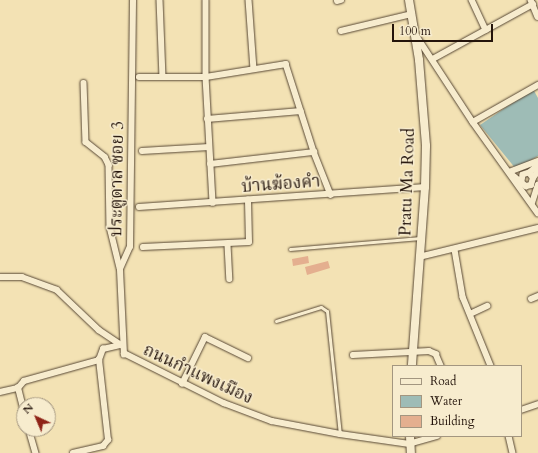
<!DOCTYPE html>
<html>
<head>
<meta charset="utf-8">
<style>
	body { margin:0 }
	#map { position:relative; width:538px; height:453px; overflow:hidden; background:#f3e2b4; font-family:Cardo,"Noto Serif Thai",serif }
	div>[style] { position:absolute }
	.water>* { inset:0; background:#9ebcb6 }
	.building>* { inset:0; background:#e4af8f }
	.roads { filter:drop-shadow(0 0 1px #584835) drop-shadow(0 0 1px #584835) }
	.lane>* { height:3px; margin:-1.5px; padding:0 1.5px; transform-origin:1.5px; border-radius:1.5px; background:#f7ecce }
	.street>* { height:5.5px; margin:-2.75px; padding:0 2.75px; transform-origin:2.75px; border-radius:2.75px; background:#f7ecce }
	.secondary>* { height:8px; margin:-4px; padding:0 4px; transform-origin:4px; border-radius:4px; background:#f7ecce }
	span { translate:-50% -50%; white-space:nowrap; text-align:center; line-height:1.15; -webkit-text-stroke:3px #f7ecce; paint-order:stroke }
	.street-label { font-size:17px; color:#24140b }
	.legend { position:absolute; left:392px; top:365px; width:130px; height:72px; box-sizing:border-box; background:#f7ecce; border:1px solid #a39680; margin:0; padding:5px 7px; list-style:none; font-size:12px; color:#24140b }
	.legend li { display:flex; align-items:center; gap:8px; height:20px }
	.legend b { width:20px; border:1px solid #a39680 }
	.north { position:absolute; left:16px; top:397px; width:40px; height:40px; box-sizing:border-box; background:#f7ecce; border:1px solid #a39680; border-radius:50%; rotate:316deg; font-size:11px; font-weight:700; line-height:16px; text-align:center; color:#24140b }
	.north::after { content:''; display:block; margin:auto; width:14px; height:18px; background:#8f2418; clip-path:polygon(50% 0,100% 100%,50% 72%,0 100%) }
	.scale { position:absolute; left:392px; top:24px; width:101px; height:18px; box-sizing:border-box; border:2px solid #24140b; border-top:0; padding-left:5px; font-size:12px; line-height:14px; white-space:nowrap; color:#24140b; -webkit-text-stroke:3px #f7ecce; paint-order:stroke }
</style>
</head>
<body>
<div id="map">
	<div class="water">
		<div style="clip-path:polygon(533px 89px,538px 98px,538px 156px,516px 169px,480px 125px)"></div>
	</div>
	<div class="building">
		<div style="clip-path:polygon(308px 256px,309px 263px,293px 266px,292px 259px)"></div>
		<div style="clip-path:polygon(328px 261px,330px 268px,307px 275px,305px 267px)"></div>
	</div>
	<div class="roads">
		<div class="lane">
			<div style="left:290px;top:249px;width:131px;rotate:-4.8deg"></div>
			<div style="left:276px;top:321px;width:47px;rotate:-17.3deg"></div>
			<div style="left:321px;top:307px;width:7px;rotate:34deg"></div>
			<div style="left:327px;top:311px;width:124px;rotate:84deg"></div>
		</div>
		<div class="street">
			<div style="left:160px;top:0;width:77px;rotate:87.8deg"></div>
			<div style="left:206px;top:0;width:77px;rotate:90deg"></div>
			<div style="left:206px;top:77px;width:126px;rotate:86.8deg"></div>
			<div style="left:249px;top:0;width:69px;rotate:85.9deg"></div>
			<div style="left:472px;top:0;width:33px;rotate:65deg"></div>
			<div style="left:531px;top:0;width:18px;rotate:68deg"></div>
			<div style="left:337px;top:1px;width:4px;rotate:-14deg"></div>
			<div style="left:341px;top:31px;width:73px;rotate:-13.5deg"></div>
			<div style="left:416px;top:35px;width:104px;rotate:56.8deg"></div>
			<div style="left:473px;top:122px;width:112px;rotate:54.5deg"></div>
			<div style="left:433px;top:59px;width:114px;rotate:-28.8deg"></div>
			<div style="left:139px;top:77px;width:67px"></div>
			<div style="left:206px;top:77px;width:81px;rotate:-9.2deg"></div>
			<div style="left:286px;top:64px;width:92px;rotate:72.3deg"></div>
			<div style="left:314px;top:152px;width:46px;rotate:68.4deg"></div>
			<div style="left:84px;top:83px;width:59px;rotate:88.1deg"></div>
			<div style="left:86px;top:142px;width:24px;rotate:38deg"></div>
			<div style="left:105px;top:157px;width:9px;rotate:63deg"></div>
			<div style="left:109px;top:165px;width:62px;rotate:89.1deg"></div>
			<div style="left:110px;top:227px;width:42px;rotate:76.3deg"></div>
			<div style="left:207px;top:119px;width:94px;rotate:-4.9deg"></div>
			<div style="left:473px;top:122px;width:75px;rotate:-29.6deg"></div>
			<div style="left:142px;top:151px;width:67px;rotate:-3.4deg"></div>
			<div style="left:210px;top:164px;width:105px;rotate:-6.6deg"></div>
			<div style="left:509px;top:172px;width:31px;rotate:-21deg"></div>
			<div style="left:529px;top:173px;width:12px;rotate:-42deg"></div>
			<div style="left:514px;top:176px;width:16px;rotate:40deg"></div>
			<div style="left:526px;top:186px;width:5px;rotate:-11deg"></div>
			<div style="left:531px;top:185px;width:7px;rotate:-74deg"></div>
			<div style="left:533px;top:178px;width:6px;rotate:-129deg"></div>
			<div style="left:529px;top:173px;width:6px;rotate:162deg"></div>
			<div style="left:523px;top:175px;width:6px;rotate:99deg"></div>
			<div style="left:533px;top:178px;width:9px;rotate:-54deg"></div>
			<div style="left:532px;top:203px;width:19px;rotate:-72deg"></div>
			<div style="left:139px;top:207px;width:287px;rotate:-4deg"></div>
			<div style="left:228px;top:245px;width:34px;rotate:87deg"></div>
			<div style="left:143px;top:247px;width:106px;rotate:-2.7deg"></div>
			<div style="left:249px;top:242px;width:42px;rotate:-91.4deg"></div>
			<div style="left:455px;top:250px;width:48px;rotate:80.3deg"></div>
			<div style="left:463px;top:297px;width:74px;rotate:67.9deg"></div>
			<div style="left:419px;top:257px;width:122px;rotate:-13.7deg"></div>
			<div style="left:0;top:277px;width:22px"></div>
			<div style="left:22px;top:277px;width:37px;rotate:20deg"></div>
			<div style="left:57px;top:290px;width:58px;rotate:43.6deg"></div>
			<div style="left:99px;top:330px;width:27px;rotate:34deg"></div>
			<div style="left:531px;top:299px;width:8px;rotate:-23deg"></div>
			<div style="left:470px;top:314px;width:19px;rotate:-25deg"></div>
			<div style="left:124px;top:353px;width:112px;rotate:26.6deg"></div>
			<div style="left:224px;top:403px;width:51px;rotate:20.6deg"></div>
			<div style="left:272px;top:421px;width:69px;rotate:10.8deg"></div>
			<div style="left:340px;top:434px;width:70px;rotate:8.2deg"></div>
			<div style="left:409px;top:444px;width:29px;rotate:-16deg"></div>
			<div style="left:124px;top:355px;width:86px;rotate:-92.7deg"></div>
			<div style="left:120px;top:269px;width:24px;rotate:-66deg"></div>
			<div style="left:130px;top:247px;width:247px;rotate:-89.3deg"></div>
			<div style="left:353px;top:355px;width:76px;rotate:-3deg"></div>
			<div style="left:429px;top:351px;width:8px;rotate:23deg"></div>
			<div style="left:436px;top:354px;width:13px;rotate:67deg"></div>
			<div style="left:182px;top:384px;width:52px;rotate:-63.9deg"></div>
			<div style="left:205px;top:337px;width:48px;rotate:26deg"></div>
			<div style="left:0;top:392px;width:18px;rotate:-13deg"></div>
			<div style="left:521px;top:410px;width:18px;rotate:-19deg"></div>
			<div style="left:24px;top:412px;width:25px;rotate:-104deg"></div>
			<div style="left:18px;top:388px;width:9px;rotate:-49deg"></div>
			<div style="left:24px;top:381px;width:78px;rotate:-15.6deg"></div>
			<div style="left:99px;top:360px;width:12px;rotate:-70deg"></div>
			<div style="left:103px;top:349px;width:18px;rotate:-13deg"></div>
			<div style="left:29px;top:429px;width:25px;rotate:74deg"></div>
			<div style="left:509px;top:436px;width:17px;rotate:77deg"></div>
			<div style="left:73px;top:453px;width:31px;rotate:-13deg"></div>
			<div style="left:103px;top:446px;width:8px;rotate:-50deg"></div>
			<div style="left:108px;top:440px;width:81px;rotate:-96.4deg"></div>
		</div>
		<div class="secondary">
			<div style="left:409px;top:0;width:61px;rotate:80.5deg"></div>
			<div style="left:419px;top:60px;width:86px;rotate:85.3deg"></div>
			<div style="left:426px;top:146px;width:41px;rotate:91.4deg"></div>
			<div style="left:425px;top:187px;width:179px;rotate:94.2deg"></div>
			<div style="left:410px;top:436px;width:17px;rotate:87deg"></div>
		</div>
	</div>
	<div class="street-label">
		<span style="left:117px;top:179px;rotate:-89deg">ประตูดาล ซอย 3</span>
		<span style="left:407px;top:182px;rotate:-88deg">Pratu Ma Road</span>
		<span style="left:281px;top:184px;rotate:-4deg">บ้านฆ้องคำ</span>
		<span style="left:198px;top:374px;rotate:25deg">ถนนกำแพงเมือง</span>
	</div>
	<ul class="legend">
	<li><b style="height:5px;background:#f7ecce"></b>Road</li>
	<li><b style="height:11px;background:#9ebcb6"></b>Water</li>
	<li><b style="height:11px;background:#e4af8f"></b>Building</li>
	</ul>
	<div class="north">N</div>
	<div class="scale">100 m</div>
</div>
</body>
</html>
